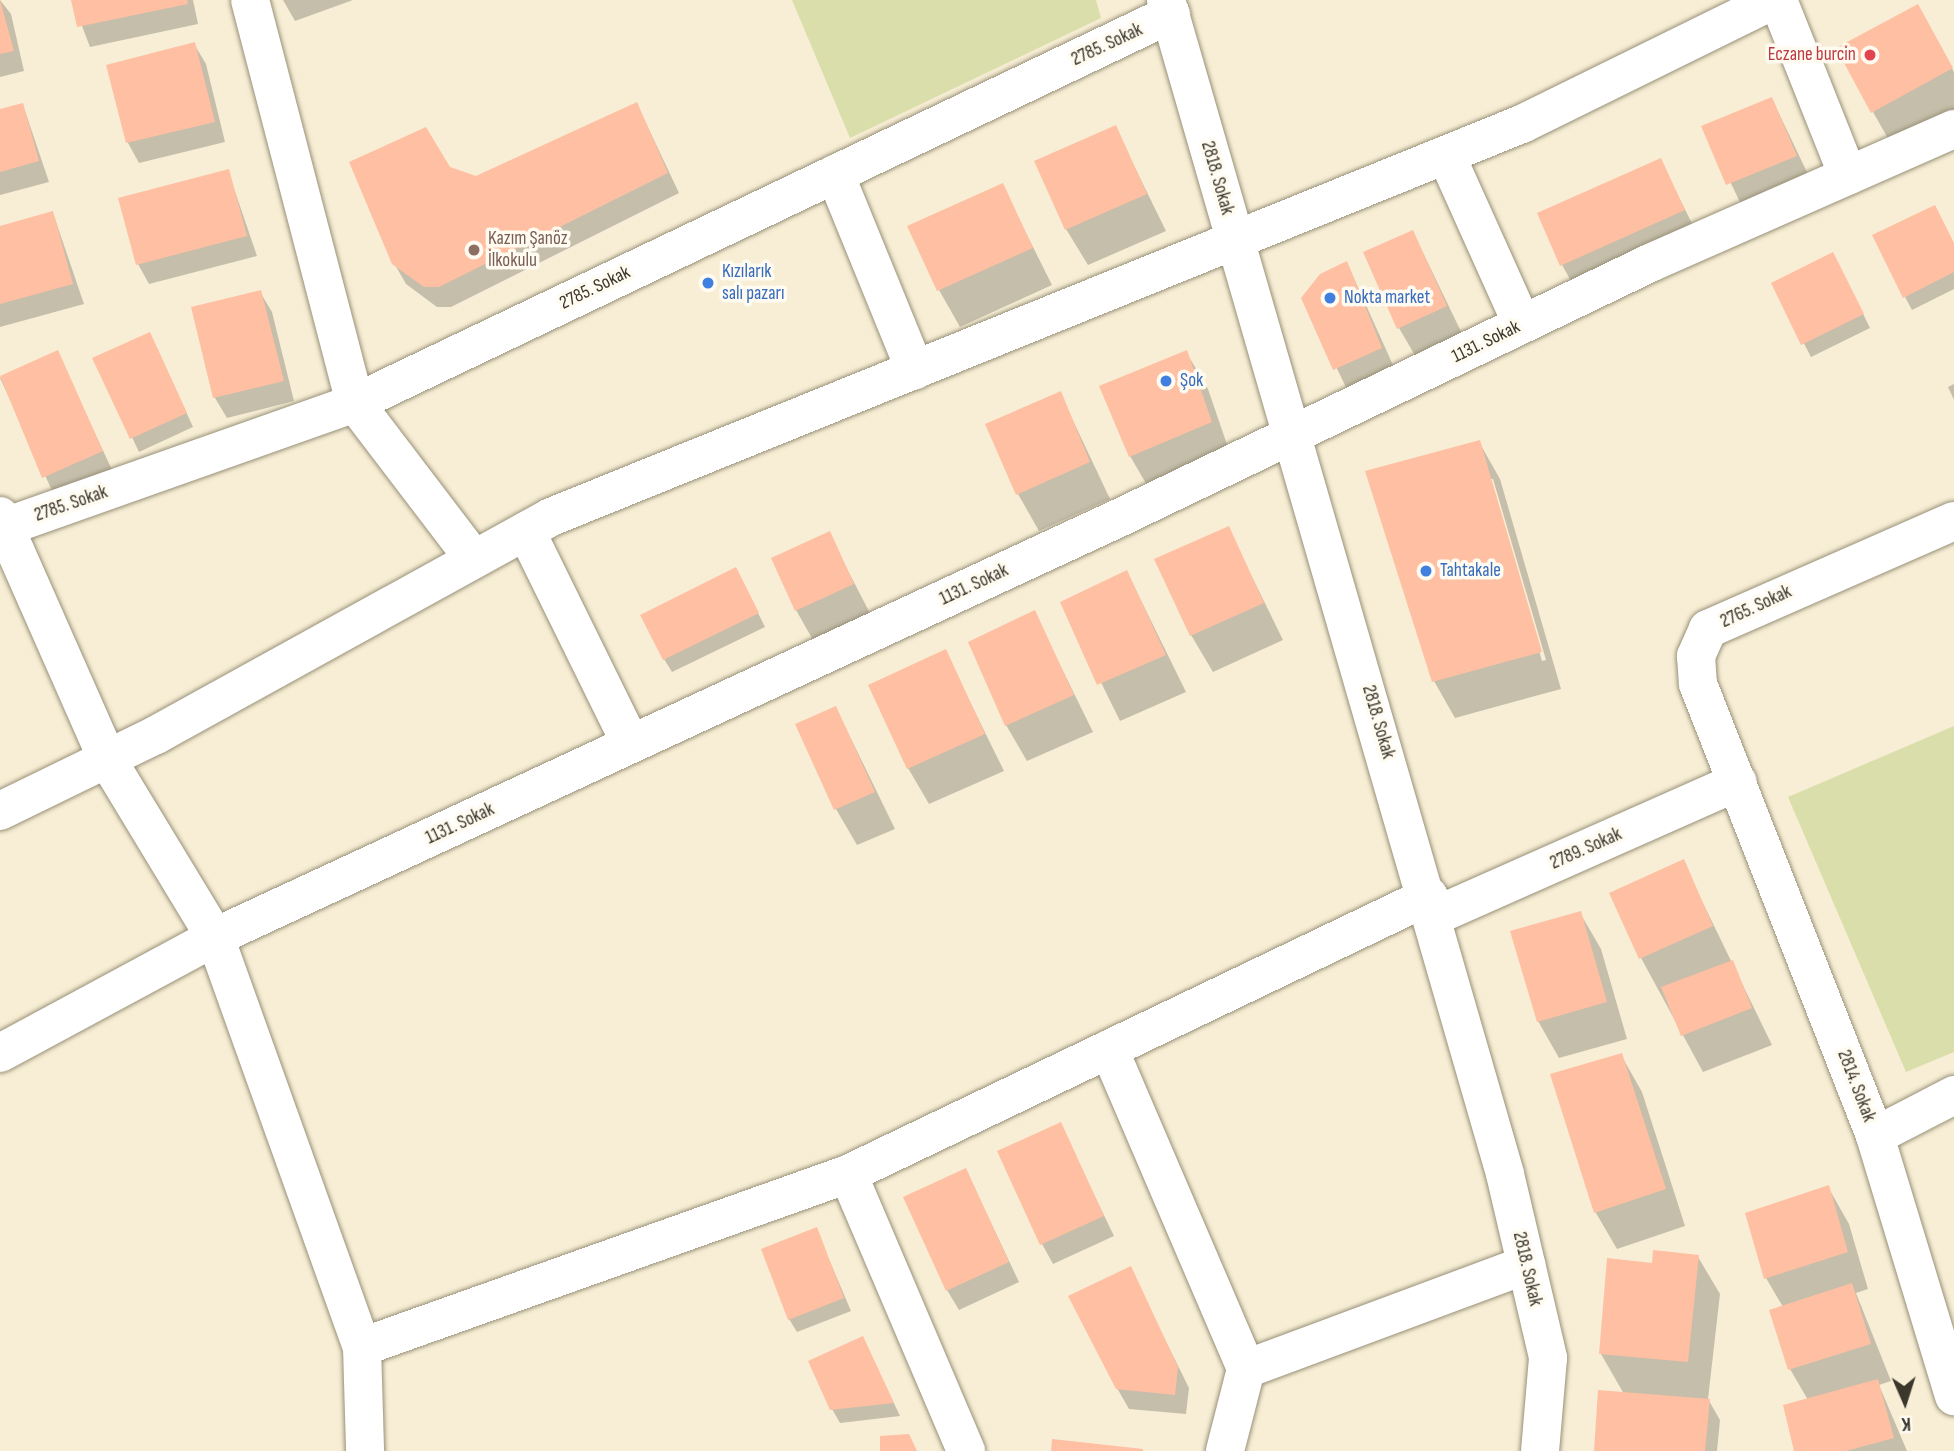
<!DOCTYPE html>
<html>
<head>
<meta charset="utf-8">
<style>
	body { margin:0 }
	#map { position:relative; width:1954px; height:1451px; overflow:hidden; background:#f7eed5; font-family:"Sofia Sans Condensed",sans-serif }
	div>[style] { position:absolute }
	.green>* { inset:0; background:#d9deab }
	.shadow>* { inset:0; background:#0003 }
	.building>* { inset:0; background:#ffbfa2 }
	.roads { filter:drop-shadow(0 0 2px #989078) drop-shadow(0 0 2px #989078) }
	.minor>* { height:38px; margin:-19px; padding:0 19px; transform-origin:19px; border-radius:19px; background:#fff }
	.dots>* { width:19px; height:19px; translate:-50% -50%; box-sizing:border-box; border:4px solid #fffbf1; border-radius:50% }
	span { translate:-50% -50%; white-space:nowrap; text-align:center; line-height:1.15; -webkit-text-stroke:7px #fffbf1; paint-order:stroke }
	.street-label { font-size:19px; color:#3b372d }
	.health-label { font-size:19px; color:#be3a42 }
	.right { translate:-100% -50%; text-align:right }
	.education-label { font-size:19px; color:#785e54 }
	.left { translate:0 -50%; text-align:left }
	.shop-label { font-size:19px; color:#366cbe }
	.north { position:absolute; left:1870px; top:1367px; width:70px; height:70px; -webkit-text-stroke:5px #fffbf1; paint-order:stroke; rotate:177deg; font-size:19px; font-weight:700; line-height:28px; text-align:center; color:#3b372d }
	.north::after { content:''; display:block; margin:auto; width:24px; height:32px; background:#3b372d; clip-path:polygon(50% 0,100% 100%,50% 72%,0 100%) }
</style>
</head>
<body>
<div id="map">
	<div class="green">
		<div style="clip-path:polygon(792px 0,1096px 0,1101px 18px,850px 138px)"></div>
		<div style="clip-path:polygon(1954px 726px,1954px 1052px,1906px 1072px,1788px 797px)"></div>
	</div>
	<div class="shadow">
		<div style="clip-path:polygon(0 0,11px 14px,24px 71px,0 77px)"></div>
		<div style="clip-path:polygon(72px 0,193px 0,198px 24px,90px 47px)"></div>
		<div style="clip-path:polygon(353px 0,295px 21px,283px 0)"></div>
		<div style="clip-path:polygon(1938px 43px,1954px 72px,1954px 116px,1894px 149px,1873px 112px)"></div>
		<div style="clip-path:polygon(194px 44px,206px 64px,225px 142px,139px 163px,128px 143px,109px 66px)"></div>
		<div style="clip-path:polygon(1772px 99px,1817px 193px,1749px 221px,1704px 127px)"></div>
		<div style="clip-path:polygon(637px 104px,679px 193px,451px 307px,437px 307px,406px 284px,394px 263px,449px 169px,476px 178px)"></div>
		<div style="clip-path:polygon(23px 105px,49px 182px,0 195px,0 111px)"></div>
		<div style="clip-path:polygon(1115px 127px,1166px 231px,1088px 265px,1066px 229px)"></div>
		<div style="clip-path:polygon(1660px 160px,1704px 247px,1583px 302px,1562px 265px)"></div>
		<div style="clip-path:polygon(228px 171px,257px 256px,149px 284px,138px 264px)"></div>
		<div style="clip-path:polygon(1002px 185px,1052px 285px,960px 327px,939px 290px)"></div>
		<div style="clip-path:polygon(53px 213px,84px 304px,0 327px,0 228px)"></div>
		<div style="clip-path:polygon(1413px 232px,1467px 344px,1420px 364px,1399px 328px)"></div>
		<div style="clip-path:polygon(1954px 244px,1954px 289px,1912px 310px,1905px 297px)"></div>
		<div style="clip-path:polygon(1347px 263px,1402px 385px,1355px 406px,1303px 298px)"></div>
		<div style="clip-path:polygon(1840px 267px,1870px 328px,1811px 357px,1773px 284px)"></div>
		<div style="clip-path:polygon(260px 292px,272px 312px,294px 401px,227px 418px,215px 398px,193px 308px)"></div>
		<div style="clip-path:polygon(157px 348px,193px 427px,139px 452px,95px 359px)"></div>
		<div style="clip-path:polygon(57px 352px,113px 472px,55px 497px,0 378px)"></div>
		<div style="clip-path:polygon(1186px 352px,1208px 389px,1232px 459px,1151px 492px,1130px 456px)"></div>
		<div style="clip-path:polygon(1954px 384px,1954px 400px,1948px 387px)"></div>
		<div style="clip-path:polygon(1060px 393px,1110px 499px,1039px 531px,1018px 494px)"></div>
		<div style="clip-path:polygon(evenodd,1479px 442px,1500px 479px,1561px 689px,1455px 718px,1434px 681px,1479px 442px,1490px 479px,1493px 479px,1546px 660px,1542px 661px,1490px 479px)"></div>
		<div style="clip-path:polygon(1228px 528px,1283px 640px,1213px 672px,1191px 635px)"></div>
		<div style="clip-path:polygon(829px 534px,874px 621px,817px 647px,796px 610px)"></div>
		<div style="clip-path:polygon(1127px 572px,1186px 692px,1120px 721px,1062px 603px)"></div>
		<div style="clip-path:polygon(743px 583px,765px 627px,672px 672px,664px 659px)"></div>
		<div style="clip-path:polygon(1034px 612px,1093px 732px,1027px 761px,1006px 725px)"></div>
		<div style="clip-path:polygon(945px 651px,1004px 771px,929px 804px,908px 768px)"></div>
		<div style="clip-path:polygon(836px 708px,895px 829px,857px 845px,836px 809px)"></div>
		<div style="clip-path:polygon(1683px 862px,1772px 1045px,1703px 1072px,1641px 958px)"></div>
		<div style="clip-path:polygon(1580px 913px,1601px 949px,1627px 1039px,1559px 1058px,1538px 1021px)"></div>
		<div style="clip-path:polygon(1621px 1055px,1642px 1092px,1685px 1226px,1617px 1249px,1596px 1213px,1552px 1075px)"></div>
		<div style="clip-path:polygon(1060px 1124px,1114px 1236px,1053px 1264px,1042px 1244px)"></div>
		<div style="clip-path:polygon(966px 1170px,1019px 1282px,959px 1310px,947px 1290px)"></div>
		<div style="clip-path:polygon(1828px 1187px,1849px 1224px,1868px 1289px,1856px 1293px,1891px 1381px,1879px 1385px,1907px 1451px,1796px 1451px,1808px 1400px,1790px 1369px,1783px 1307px,1766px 1278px)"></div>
		<div style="clip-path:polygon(816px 1229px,851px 1311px,797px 1332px,789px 1319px)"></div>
		<div style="clip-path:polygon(1698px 1257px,1720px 1294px,1708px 1399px,1720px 1420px,1717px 1451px,1596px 1451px,1624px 1394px,1601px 1354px,1653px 1265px)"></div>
		<div style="clip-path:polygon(1130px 1269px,1189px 1388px,1186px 1414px,1129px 1409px,1117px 1388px)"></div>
		<div style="clip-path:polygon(869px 1351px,900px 1416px,840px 1423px,832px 1409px)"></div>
	</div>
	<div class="building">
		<div style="clip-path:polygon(0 0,14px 51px,0 54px)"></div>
		<div style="clip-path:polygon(71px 0,187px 0,188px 4px,77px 27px)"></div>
		<div style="clip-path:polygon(1918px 4px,1953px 68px,1871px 113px,1836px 48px)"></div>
		<div style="clip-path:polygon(195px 42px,215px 122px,126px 143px,106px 65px)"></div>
		<div style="clip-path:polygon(1772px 97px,1797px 156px,1726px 185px,1701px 126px)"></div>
		<div style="clip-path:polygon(637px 102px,668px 173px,439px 287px,424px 287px,392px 264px,349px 162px,426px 127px,450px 167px,476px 176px)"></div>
		<div style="clip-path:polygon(23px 103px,39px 161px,0 172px,0 109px)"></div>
		<div style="clip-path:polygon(1116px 125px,1147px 194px,1065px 230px,1034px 161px)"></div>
		<div style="clip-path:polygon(1661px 158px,1685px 210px,1560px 266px,1537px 213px)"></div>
		<div style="clip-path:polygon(229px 169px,247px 236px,136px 265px,118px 198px)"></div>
		<div style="clip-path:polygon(1003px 183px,1033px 248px,937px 291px,907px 226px)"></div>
		<div style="clip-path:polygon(1935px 205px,1954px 243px,1954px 272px,1903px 298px,1872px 235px)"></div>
		<div style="clip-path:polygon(53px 211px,73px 284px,0 304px,0 226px)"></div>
		<div style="clip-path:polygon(1413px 230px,1447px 306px,1397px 329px,1363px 252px)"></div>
		<div style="clip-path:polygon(1833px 252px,1864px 314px,1801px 345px,1771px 283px)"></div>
		<div style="clip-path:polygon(1347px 261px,1382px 348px,1333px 370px,1301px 298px,1320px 274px)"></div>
		<div style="clip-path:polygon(261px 290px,284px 381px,213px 398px,191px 307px)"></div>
		<div style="clip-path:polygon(150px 332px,187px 413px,130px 439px,92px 358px)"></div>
		<div style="clip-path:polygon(58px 350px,103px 451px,42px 478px,0 376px)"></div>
		<div style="clip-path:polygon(1187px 350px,1212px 422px,1129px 457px,1099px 386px)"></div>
		<div style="clip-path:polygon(1061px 391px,1090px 462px,1016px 495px,985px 424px)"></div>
		<div style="clip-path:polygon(1480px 440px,1542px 652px,1432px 682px,1365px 471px)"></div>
		<div style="clip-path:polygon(1229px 526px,1264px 603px,1190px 636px,1154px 559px)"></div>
		<div style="clip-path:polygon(830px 531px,854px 584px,795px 611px,771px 558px)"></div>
		<div style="clip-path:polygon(736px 567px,759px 613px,663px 660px,640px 615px)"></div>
		<div style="clip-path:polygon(1127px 570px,1166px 655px,1097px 685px,1060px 602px)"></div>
		<div style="clip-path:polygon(1035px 610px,1074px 695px,1005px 726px,968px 642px)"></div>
		<div style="clip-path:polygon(946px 649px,985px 734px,907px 769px,868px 685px)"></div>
		<div style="clip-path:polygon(836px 706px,875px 792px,834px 810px,795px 724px)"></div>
		<div style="clip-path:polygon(1684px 859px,1713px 926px,1639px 959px,1609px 893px)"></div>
		<div style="clip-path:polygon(1581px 911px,1607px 1002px,1537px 1022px,1510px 931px)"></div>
		<div style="clip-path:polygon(1733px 960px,1752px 1008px,1681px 1036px,1661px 987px)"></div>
		<div style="clip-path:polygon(1622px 1053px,1666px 1189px,1594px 1213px,1550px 1074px)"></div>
		<div style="clip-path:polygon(1061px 1122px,1104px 1216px,1040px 1245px,997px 1151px)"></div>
		<div style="clip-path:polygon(966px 1168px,1009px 1262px,946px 1291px,903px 1197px)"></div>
		<div style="clip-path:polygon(1829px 1185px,1848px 1252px,1764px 1279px,1745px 1213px)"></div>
		<div style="clip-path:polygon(817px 1227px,844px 1298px,788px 1320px,761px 1249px)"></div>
		<div style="clip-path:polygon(1653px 1250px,1699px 1255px,1688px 1362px,1599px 1354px,1607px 1258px,1652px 1263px)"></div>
		<div style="clip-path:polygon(1131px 1266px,1178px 1367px,1175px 1395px,1116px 1389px,1068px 1296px)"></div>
		<div style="clip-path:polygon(1852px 1283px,1871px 1344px,1788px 1370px,1769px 1310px)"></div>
		<div style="clip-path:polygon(863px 1336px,894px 1403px,830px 1410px,808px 1361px)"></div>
		<div style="clip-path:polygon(1878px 1379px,1894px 1438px,1846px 1451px,1794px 1451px,1783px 1405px)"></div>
		<div style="clip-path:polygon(1598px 1390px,1710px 1399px,1705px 1451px,1594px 1451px)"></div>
		<div style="clip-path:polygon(909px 1434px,917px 1451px,880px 1451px,880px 1436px)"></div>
		<div style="clip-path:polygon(1052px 1439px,1143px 1449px,1143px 1451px,1051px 1451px)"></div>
	</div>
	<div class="roads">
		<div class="minor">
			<div style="left:250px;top:0;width:416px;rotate:75.4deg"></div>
			<div style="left:355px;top:403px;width:196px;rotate:52.7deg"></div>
			<div style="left:1166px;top:0;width:1222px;rotate:73.89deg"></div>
			<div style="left:1505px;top:1174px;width:189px;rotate:76.8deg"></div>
			<div style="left:1548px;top:1358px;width:93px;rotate:94.9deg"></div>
			<div style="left:1778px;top:0;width:189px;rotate:68.3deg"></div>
			<div style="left:1446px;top:155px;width:185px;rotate:65.8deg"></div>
			<div style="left:835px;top:174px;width:212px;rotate:67.8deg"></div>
			<div style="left:0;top:516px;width:266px;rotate:66.2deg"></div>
			<div style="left:107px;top:759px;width:208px;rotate:58.8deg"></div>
			<div style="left:215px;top:937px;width:436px;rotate:70.3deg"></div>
			<div style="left:362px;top:1347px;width:104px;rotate:88.3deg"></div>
			<div style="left:1954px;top:521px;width:269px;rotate:156.3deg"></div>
			<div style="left:1708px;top:629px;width:30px;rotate:114deg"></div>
			<div style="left:1696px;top:656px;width:28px;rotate:86deg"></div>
			<div style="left:1698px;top:684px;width:485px;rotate:68.6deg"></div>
			<div style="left:1875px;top:1136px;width:272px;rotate:73.1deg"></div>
			<div style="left:5px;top:527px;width:371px;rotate:-19.5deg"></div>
			<div style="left:355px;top:403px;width:904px;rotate:-25.49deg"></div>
			<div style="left:526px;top:531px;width:237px;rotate:63.8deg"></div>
			<div style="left:0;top:811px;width:174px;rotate:-26deg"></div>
			<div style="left:156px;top:735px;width:451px;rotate:-28.9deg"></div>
			<div style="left:551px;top:517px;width:1048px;rotate:-22.04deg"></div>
			<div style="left:1522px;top:124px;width:281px;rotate:-26.2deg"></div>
			<div style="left:1435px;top:916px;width:331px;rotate:-23.9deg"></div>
			<div style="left:1109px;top:1049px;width:348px;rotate:66.8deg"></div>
			<div style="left:1246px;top:1369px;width:85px;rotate:104.4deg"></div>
			<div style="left:0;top:1053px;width:244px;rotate:-28.3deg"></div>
			<div style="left:215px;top:937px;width:996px;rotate:-24.87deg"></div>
			<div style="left:1119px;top:518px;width:589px;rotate:-25.65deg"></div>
			<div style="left:1650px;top:263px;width:332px;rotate:-23.8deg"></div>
			<div style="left:1875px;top:1136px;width:89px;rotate:-27.4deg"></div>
			<div style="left:848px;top:1174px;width:301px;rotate:66.9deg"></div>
			<div style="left:362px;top:1347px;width:516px;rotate:-19.59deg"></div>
			<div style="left:848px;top:1174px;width:644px;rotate:-25.57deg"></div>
			<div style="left:1246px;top:1369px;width:299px;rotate:-20.4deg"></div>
		</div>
	</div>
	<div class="dots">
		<div style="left:1870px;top:55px;background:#e0444e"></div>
		<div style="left:474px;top:250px;background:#8d6e63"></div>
		<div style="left:708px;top:283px;background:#3f7fe0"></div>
		<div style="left:1330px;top:298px;background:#3f7fe0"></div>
		<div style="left:1166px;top:381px;background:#3f7fe0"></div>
		<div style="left:1426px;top:571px;background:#3f7fe0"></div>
	</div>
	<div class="street-label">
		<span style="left:1107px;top:45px;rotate:-25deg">2785. Sokak</span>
		<span style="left:1217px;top:178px;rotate:74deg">2818. Sokak</span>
		<span style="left:595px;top:288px;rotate:-26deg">2785. Sokak</span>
		<span style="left:1486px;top:342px;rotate:-26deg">1131. Sokak</span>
		<span style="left:71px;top:504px;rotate:-19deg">2785. Sokak</span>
		<span style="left:974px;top:585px;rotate:-25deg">1131. Sokak</span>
		<span style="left:1756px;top:607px;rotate:-25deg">2765. Sokak</span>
		<span style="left:1378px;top:722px;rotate:74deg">2818. Sokak</span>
		<span style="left:460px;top:824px;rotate:-25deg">1131. Sokak</span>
		<span style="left:1586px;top:849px;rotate:-24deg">2789. Sokak</span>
		<span style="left:1856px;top:1086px;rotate:69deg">2814. Sokak</span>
		<span style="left:1527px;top:1269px;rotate:77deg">2818. Sokak</span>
	</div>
	<div class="health-label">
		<span class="right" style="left:1856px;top:55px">Eczane burcin</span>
	</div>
	<div class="education-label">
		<span class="left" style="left:488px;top:250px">Kazım Şanöz<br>İlkokulu</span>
	</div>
	<div class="shop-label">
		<span class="left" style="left:722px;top:283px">Kızılarık<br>salı pazarı</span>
		<span class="left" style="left:1344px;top:298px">Nokta market</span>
		<span class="left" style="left:1180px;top:381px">Şok</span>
		<span class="left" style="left:1440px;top:571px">Tahtakale</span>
	</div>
	<div class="north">K</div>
</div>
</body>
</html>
